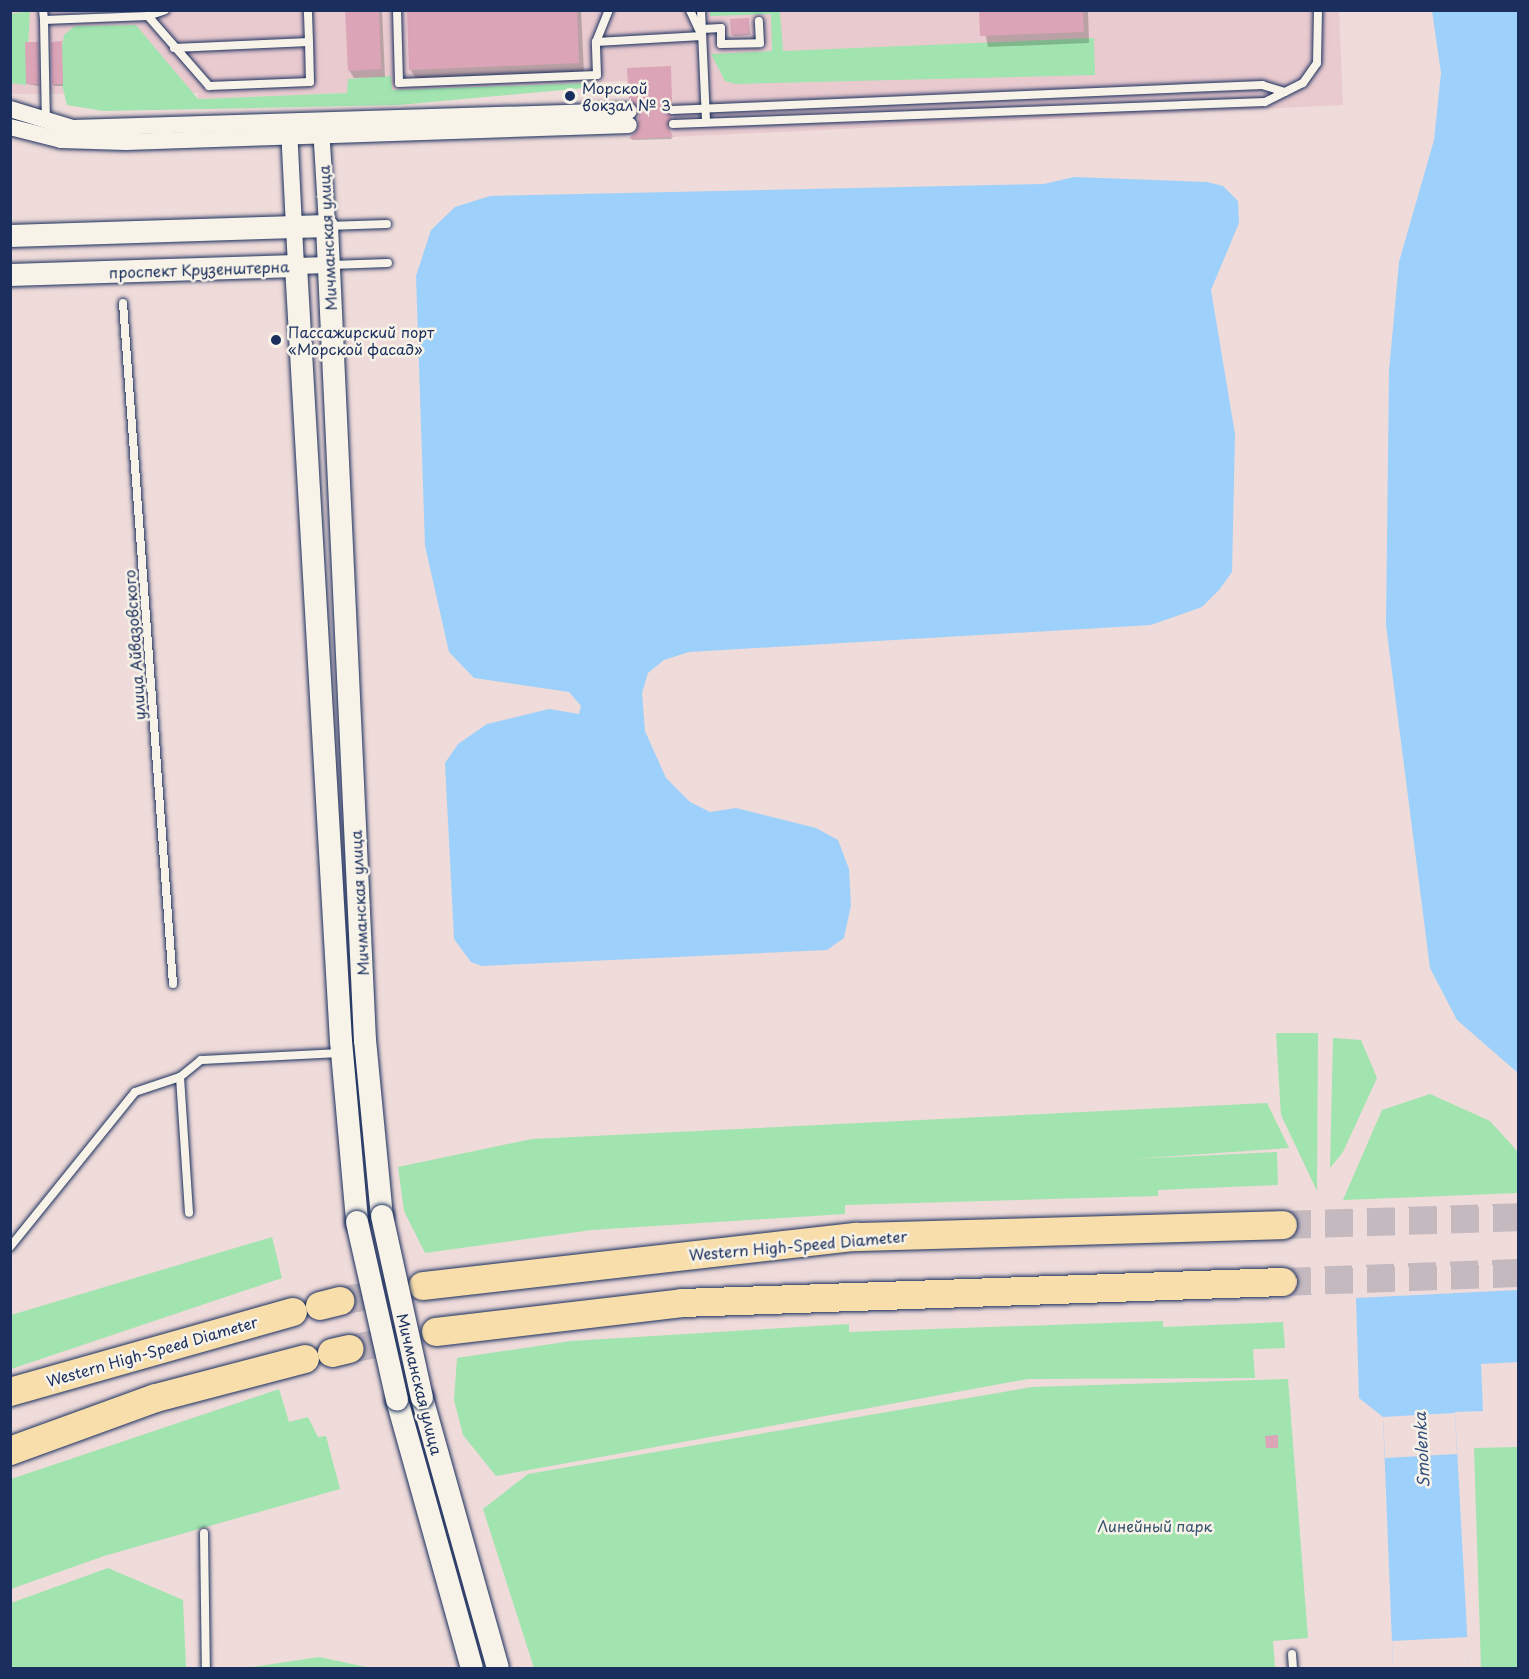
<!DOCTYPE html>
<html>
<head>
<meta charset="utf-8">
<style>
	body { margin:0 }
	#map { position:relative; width:1529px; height:1679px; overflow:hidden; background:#efdbd9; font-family:"Playpen Sans",sans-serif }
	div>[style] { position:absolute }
	.built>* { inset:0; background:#e9cacf }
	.green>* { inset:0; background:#a1e4af }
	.water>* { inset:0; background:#9dd1fb }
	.pier>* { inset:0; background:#efdbd9 }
	.shadow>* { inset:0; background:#0003 }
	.building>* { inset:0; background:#dca4b7 }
	.highway-tunnel>* { height:28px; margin-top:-14px; transform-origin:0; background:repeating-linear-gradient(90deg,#c5b9c0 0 28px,transparent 0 42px) }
	.roads { filter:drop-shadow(0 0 2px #1b2f5e) drop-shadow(0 0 2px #1b2f5e) }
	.lane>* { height:8px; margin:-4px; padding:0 4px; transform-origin:4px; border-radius:4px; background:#f7f3e8 }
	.street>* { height:16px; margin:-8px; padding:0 8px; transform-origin:8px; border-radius:8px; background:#f7f3e8 }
	.secondary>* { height:22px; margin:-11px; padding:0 11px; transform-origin:11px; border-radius:11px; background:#f7f3e8 }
	.highway>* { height:28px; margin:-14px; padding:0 14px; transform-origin:14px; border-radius:14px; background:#f8deab }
	.bridges { filter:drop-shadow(0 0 2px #1b2f5e) drop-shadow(0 0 2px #1b2f5e) }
	.secondary-bridge>* { height:22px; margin:-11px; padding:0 11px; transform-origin:11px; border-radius:11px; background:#f7f3e8 }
	.dots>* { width:16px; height:16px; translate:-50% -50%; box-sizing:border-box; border:3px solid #f7f3e8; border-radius:50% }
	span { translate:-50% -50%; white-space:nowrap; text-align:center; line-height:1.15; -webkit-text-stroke:5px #f7f3e8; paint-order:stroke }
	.poi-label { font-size:15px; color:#1b2f5e }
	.left { translate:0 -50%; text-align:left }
	.street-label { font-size:15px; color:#1b2f5e }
	.park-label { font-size:15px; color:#36536e }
	.water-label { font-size:16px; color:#354f7d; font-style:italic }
	.frame { position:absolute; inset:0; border:12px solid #1b2f5e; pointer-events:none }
</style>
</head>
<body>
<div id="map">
	<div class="built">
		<div style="clip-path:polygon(1339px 10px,1343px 105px,630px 139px,628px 81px,198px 99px,198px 93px,12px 94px,11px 99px,11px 11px)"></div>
	</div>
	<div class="green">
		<div style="clip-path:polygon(30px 11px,26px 85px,11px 83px,10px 14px)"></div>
		<div style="clip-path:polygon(710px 11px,780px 11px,783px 51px,1094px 38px,1095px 75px,736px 84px,725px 81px,711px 54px,772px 51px,771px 14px,710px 16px)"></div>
		<div style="clip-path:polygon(136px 25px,198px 99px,347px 93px,348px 79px,391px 76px,392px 90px,590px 83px,584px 88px,398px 105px,103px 111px,67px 105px,58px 68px,64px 35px,75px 26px)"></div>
		<div style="clip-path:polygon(1276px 1033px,1318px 1033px,1317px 1191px,1281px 1115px)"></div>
		<div style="clip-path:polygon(1333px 1038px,1361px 1040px,1377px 1078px,1343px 1152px,1330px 1168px)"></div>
		<div style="clip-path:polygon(1430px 1094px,1490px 1121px,1518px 1152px,1518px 1193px,1343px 1200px,1382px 1110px)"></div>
		<div style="clip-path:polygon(1267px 1103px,1289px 1148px,1132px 1159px,1277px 1152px,1278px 1185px,1158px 1190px,1158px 1196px,845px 1205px,845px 1214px,592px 1230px,425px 1253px,404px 1211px,398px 1167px,532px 1139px)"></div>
		<div style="clip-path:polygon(272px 1237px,282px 1278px,11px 1369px,11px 1315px)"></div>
		<div style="clip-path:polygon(1163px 1321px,1163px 1327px,1283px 1322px,1285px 1348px,1253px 1349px,1255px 1378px,1028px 1379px,496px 1476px,463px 1435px,454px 1400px,457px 1358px,571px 1341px,849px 1324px,849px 1332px)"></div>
		<div style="clip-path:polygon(1288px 1379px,1308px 1638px,1273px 1641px,1275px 1668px,534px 1668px,483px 1509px,528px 1474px,1032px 1387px)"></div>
		<div style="clip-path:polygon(279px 1389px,289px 1422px,308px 1417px,318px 1437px,326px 1436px,340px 1489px,104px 1556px,11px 1589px,11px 1479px)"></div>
		<div style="clip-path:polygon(1518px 1447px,1518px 1668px,1481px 1668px,1474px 1448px)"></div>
		<div style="clip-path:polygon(108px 1568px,183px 1600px,186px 1668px,11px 1668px,11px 1603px)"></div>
		<div style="clip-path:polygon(319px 1657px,371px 1668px,246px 1668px)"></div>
	</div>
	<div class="water">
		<div style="clip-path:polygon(1432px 11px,1518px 11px,1518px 1073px,1457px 1020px,1430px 968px,1386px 625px,1389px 371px,1399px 262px,1434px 140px,1441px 73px)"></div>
		<div style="clip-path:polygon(1074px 177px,1207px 182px,1223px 186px,1238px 201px,1239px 223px,1211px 290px,1235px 434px,1232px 572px,1219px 590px,1202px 607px,1151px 625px,689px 652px,664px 660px,648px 673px,642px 693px,645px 731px,666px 778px,690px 802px,710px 812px,736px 808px,816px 828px,838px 840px,849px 869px,851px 905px,844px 938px,827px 950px,482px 966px,471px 962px,454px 939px,445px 763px,458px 744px,487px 724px,549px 709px,579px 714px,581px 706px,569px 692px,474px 678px,449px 652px,425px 546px,416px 276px,431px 230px,455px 207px,490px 196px,1044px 184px)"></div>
		<div style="clip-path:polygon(1518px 1290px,1518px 1362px,1481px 1364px,1483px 1411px,1455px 1412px,1469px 1668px,1393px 1668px,1383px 1417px,1359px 1398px,1356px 1298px)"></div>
	</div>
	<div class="pier">
		<div style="clip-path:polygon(1455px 1413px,1457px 1454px,1385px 1458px,1383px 1417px)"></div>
		<div style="clip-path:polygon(1468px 1637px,1469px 1668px,1393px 1668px,1392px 1641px)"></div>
	</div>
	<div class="shadow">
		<div style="clip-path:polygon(347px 10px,382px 10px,385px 77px,354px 78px,349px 70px)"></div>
		<div style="clip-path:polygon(409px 10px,581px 10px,584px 73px,416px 79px,410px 69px)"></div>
		<div style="clip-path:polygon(981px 10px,1088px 10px,1089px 43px,988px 47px)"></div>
		<div style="clip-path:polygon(749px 21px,750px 35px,734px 36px,733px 34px)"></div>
		<div style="clip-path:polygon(26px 43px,38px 45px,39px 86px,27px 84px)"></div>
		<div style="clip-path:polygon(61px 43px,63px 86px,54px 86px,53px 84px)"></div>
		<div style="clip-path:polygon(670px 68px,672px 106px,666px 112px,672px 119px,667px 127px,672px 139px,632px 140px)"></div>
	</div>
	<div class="building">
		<div style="clip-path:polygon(345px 10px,379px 10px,381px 69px,348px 71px)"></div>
		<div style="clip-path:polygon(407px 10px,577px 10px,579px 63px,409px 70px)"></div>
		<div style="clip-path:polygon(979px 10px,1083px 10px,1084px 32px,980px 36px)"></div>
		<div style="clip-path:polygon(749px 18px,749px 34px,731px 35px,730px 19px)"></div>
		<div style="clip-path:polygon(62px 41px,63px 84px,52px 84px,51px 42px)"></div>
		<div style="clip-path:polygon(25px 42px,38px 42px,39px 84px,26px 84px)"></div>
		<div style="clip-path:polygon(671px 66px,672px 104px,666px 110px,672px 116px,667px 124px,673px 137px,629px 139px,638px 129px,639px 110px,629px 101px,627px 68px)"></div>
		<div style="clip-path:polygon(1278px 1435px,1278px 1448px,1266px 1448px,1265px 1436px)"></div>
	</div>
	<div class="highway-tunnel">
		<div style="left:1283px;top:1225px;width:235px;rotate:-1.9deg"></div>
		<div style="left:1283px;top:1282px;width:235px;rotate:-2.2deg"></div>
		<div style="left:340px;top:1301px;width:84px;rotate:-10.2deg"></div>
		<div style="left:350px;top:1349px;width:88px;rotate:-11.2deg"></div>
	</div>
	<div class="roads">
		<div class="lane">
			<div style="left:43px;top:10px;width:10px;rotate:84deg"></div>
			<div style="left:44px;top:20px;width:104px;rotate:-2.2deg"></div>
			<div style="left:148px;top:16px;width:93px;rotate:48.9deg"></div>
			<div style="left:209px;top:86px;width:101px;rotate:-2.3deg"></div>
			<div style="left:310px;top:82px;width:40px;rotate:-91.4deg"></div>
			<div style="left:397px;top:10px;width:73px;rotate:88.4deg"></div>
			<div style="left:399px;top:83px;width:198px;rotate:-2.3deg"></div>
			<div style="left:597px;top:75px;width:33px;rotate:-92deg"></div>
			<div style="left:596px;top:42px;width:35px;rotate:-68deg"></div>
			<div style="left:701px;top:10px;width:112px;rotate:87.4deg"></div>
			<div style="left:148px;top:16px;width:18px;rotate:-19deg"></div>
			<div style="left:44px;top:20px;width:100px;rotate:88.9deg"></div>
			<div style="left:702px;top:29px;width:19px;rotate:-3deg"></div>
			<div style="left:721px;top:28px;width:16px;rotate:90deg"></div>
			<div style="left:721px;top:44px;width:39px;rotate:-1deg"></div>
			<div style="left:760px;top:43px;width:22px;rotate:-93deg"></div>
			<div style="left:596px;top:42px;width:106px;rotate:-3.2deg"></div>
			<div style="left:702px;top:36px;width:29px;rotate:-115deg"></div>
			<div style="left:174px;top:48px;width:135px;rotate:-2.5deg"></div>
			<div style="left:309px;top:42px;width:32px;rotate:-92deg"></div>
			<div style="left:672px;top:110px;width:591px;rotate:-2.43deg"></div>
			<div style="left:1262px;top:85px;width:24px;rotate:17deg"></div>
			<div style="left:673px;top:124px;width:592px;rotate:-2.13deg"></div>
			<div style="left:1265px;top:102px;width:42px;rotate:-26.6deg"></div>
			<div style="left:1303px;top:83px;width:24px;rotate:-55deg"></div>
			<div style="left:1317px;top:63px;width:53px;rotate:-88.9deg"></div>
			<div style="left:327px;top:226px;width:60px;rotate:-1.9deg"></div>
			<div style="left:331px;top:265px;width:57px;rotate:-2deg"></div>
			<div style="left:123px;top:303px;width:683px;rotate:85.8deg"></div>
			<div style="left:180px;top:1077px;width:136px;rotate:86.2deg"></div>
			<div style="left:10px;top:1247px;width:199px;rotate:-51.1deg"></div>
			<div style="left:135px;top:1092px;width:47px;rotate:-18.4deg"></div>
			<div style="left:180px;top:1077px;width:27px;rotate:-39deg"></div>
			<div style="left:201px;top:1060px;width:140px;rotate:-2.9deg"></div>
			<div style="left:204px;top:1533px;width:135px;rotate:89.2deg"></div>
			<div style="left:1292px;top:1654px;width:14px;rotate:86deg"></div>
		</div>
		<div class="street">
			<div style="left:10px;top:109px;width:66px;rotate:16.8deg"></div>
			<div style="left:73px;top:128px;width:556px;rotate:-1.75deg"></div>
			<div style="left:10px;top:127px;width:53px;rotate:14.3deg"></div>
			<div style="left:61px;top:140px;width:65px;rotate:1.8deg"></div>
			<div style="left:126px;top:142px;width:503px;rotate:-1.94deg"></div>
			<div style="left:321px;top:127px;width:99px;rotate:86.5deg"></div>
			<div style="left:289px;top:128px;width:138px;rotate:87.1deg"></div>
			<div style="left:296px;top:266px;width:32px;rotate:-2deg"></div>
		</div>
		<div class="secondary">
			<div style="left:10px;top:236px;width:317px;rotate:-1.8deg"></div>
			<div style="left:327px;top:226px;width:815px;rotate:87.33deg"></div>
			<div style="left:365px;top:1040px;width:177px;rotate:84.5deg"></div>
			<div style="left:10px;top:275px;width:286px;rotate:-1.8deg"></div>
			<div style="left:296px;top:266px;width:776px;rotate:86.68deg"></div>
			<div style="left:341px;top:1041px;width:182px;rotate:84.9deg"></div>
			<div style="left:422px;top:1398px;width:280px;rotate:74.3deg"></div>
			<div style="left:397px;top:1400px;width:278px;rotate:74.4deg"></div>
		</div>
		<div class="highway">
			<div style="left:423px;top:1286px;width:436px;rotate:-6.5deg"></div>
			<div style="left:856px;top:1237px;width:427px;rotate:-1.6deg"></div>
			<div style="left:320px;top:1306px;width:21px;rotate:-14deg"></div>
			<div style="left:436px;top:1332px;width:248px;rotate:-6.7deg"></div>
			<div style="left:682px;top:1303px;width:601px;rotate:-2deg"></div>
			<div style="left:332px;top:1353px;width:18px;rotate:-13deg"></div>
			<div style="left:10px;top:1392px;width:294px;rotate:-15.8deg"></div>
			<div style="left:10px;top:1451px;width:155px;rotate:-20deg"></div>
			<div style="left:156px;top:1398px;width:154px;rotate:-14.7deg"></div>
		</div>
	</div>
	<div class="bridges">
		<div class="secondary-bridge">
			<div style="left:382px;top:1216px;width:186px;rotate:77.6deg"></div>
			<div style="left:357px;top:1222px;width:182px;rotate:77.3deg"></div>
		</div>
	</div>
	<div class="dots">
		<div style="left:570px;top:96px;background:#1b2f5e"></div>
		<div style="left:276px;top:340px;background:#1b2f5e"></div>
	</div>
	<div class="poi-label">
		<span class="left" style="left:582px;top:96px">Морской<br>вокзал № 3</span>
		<span class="left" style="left:288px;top:340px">Пассажирский порт<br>«Морской фасад»</span>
	</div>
	<div class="street-label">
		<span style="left:327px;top:238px;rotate:-93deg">Мичманская улица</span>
		<span style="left:199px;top:269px;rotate:-2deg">проспект Крузенштерна</span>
		<span style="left:134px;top:645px;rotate:-94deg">улица Айвазовского</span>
		<span style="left:359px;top:903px;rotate:-93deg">Мичманская улица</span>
		<span style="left:798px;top:1245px;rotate:-5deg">Western High-Speed Diameter</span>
		<span style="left:152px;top:1351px;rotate:-16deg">Western High-Speed Diameter</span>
		<span style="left:420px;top:1384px;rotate:76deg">Мичманская улица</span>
	</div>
	<div class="park-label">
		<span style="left:1155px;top:1526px">Линейный парк</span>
	</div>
	<div class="water-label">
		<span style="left:1421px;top:1450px;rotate:-93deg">Smolenka</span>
	</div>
	<div class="frame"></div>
</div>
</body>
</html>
